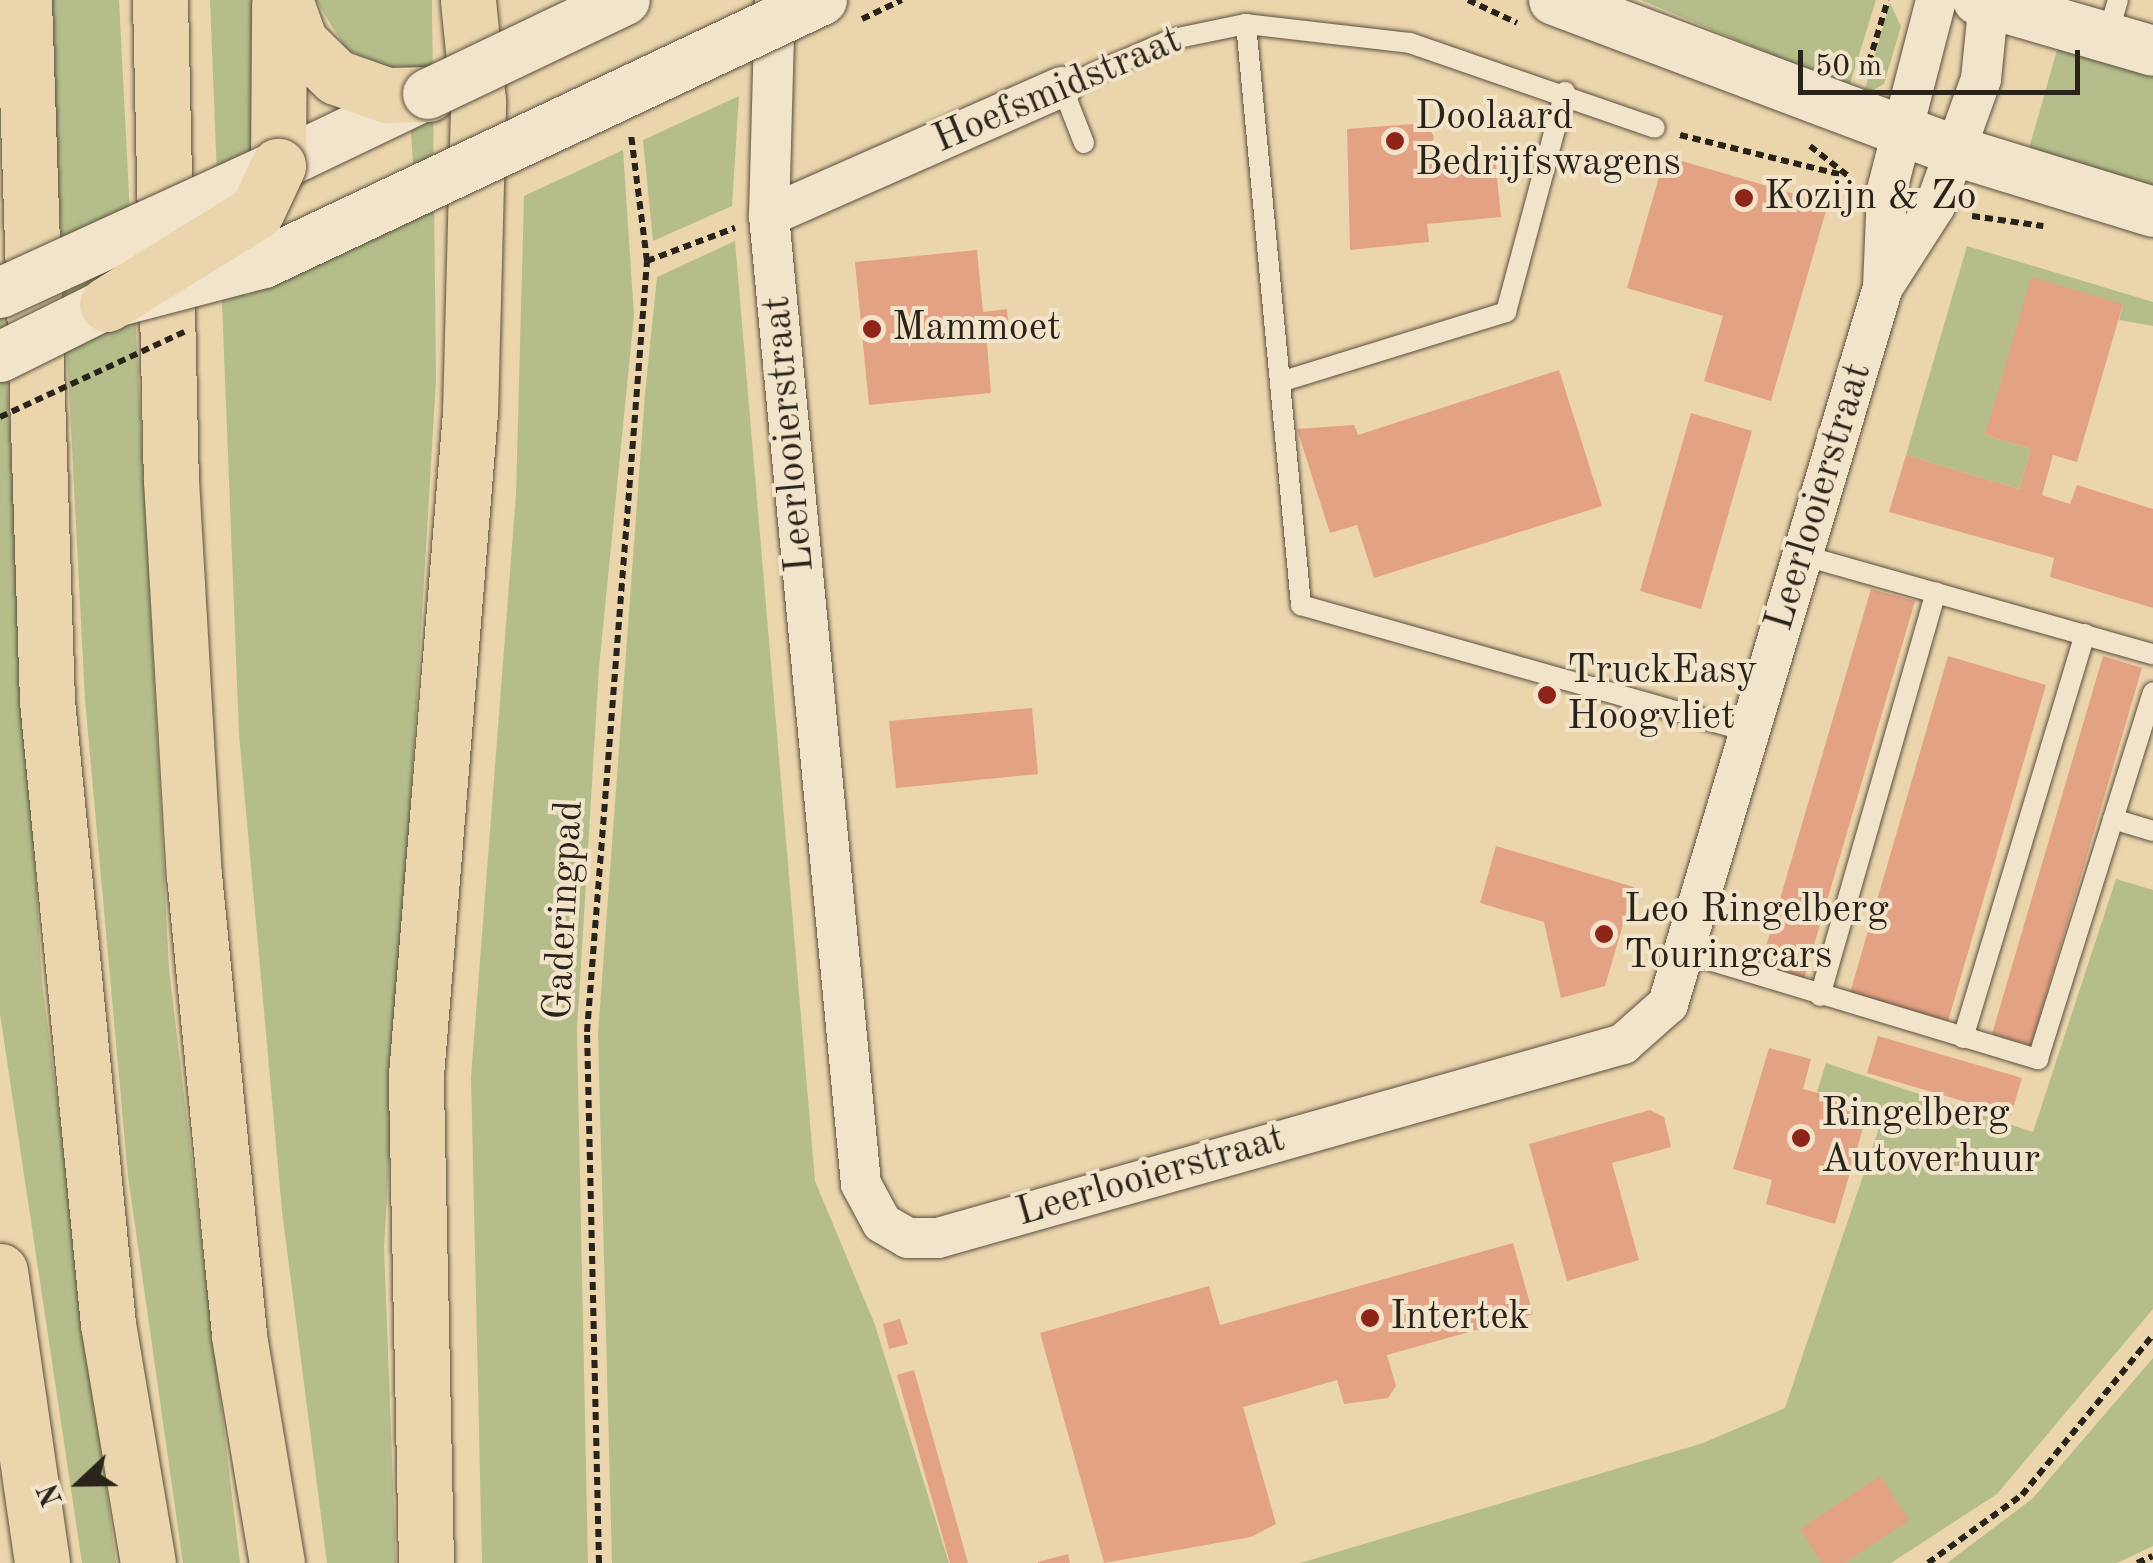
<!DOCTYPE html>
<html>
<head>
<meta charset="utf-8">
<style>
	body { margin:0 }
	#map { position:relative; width:2153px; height:1563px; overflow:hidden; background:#ebd5ad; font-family:"Old Standard TT",serif }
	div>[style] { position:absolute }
	.green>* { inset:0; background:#b5be8b }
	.building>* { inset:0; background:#e4a284 }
	.path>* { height:6px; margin-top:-3px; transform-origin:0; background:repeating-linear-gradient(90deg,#2a231a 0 8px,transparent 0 13px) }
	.roads { filter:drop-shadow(0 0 2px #5a503f) drop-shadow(0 0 2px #5a503f) }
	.service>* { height:20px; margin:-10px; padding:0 10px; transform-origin:10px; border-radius:10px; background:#f2e4ca }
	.minor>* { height:40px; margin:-20px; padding:0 20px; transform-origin:20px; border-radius:20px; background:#f2e4ca }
	.tertiary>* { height:50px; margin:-25px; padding:0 25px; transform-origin:25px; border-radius:25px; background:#f2e4ca }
	.motorway>* { height:55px; margin:-27.5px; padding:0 27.5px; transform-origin:27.5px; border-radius:27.5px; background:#ebd5ad }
	.path-bridge>* { height:6px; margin-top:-3px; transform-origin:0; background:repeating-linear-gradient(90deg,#2a231a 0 8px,transparent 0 13px) }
	.bridges { filter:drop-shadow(0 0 2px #5a503f) drop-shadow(0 0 2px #5a503f) }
	.tertiary-bridge>* { height:50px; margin:-25px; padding:0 25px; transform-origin:25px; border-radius:25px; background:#f2e4ca }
	.motorway-bridge>* { height:55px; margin:-27.5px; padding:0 27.5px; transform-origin:27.5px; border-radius:27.5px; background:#ebd5ad }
	.dots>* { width:28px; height:28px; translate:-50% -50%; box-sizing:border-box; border:5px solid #f2e4ca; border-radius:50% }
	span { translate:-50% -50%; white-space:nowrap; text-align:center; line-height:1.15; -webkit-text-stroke:8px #f2e4ca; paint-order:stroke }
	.street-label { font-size:40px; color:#2a231a }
	.poi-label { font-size:40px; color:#2a231a }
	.left { translate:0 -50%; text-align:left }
	.north { position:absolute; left:30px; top:1433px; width:100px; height:100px; -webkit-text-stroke:8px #f2e4ca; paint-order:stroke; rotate:248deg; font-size:28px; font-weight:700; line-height:40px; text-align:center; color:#2a231a }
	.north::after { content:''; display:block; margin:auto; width:35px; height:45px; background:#2a231a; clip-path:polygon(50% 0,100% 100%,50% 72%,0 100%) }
	.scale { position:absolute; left:1798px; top:50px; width:282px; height:45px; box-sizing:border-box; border:5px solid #2a231a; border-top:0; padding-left:12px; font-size:30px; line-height:35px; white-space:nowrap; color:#2a231a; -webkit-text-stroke:8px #f2e4ca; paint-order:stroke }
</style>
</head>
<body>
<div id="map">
	<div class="green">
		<div style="clip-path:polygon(49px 0,119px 0,169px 969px,240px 1563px,183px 1563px,128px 1176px,85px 700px)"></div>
		<div style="clip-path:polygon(210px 0,265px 0,263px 142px,242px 179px,245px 296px,417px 217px,409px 107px,381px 65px,346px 49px,316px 0,432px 0,436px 380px,384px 1247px,396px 1563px,327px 1563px,282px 1211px,239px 734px)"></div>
		<div style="clip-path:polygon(1641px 0,1876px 0,1849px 87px)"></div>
		<div style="clip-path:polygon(1890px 3px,1901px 26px,1884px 84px,1863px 96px)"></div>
		<div style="clip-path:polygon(2061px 36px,2153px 64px,2153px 199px,2026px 159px)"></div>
		<div style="clip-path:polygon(739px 96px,732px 206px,653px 241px,643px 140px)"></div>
		<div style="clip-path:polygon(623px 150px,634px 315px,599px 668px,577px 1031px,588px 1563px,482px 1563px,471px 1077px,516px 494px,524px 196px)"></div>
		<div style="clip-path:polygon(735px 241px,815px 1181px,875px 1325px,949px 1563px,612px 1563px,598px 1034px,645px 394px,657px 277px)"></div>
		<div style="clip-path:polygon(1967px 246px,2153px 302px,2153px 326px,2119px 320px,2123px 304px,1985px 435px,2031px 449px,2019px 489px,1906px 455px)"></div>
		<div style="clip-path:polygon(0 262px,42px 982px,116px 1563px,82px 1563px,0 1014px)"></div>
		<div style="clip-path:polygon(2116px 879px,2153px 890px,2153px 1309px,1997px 1494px,1891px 1563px,1300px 1563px,1703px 1443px,1785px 1408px,1884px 1113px,1817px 1092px,1826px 1063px,2033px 1132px)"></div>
		<div style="clip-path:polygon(2153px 1358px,2153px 1546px,2117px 1563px,1947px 1563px,2032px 1499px)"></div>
	</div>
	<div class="building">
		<div style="clip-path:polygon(1426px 123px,1434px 137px,1423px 165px,1495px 157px,1501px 217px,1427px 224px,1429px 242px,1350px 250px,1347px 129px)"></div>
		<div style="clip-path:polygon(1665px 156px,1828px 204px,1771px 401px,1704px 381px,1723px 316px,1627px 288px)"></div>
		<div style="clip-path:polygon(977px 250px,983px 312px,1007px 309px,1009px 329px,986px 332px,991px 393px,869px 405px,855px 262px)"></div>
		<div style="clip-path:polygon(2031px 277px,2123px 304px,2077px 462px,2053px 455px,2042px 495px,2070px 504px,2077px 485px,2153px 509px,2153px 608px,2050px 577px,2054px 558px,1889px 512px,1906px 455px,2019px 489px,2031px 449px,1985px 435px)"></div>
		<div style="clip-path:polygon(1559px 370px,1602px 506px,1374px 578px,1357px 525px,1330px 533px,1297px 429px,1354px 425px,1358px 435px)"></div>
		<div style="clip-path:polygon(1691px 413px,1752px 431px,1701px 609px,1640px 591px)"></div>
		<div style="clip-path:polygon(1871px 589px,1915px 601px,1804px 979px,1760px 967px)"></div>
		<div style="clip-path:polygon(1948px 656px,2046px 685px,1948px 1021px,1850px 993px)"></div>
		<div style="clip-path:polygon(2103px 656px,2142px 668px,2031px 1046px,1992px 1034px)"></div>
		<div style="clip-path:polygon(1032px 708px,1038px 774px,896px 788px,889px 721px)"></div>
		<div style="clip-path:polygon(1496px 846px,1634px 887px,1605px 986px,1561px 998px,1544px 922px,1480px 903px)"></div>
		<div style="clip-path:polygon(1878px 1036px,2022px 1078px,2011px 1115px,1867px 1073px)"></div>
		<div style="clip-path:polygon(1769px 1048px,1811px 1059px,1803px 1089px,1869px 1107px,1835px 1224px,1766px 1204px,1772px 1180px,1733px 1169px)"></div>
		<div style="clip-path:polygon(1650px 1110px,1664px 1117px,1671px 1147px,1612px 1163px,1639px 1260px,1567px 1281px,1529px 1144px)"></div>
		<div style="clip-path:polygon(1513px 1243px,1533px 1314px,1387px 1355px,1396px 1386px,1388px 1398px,1344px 1404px,1337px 1380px,1243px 1407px,1276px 1524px,1251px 1537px,1104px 1563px,1040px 1333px,1209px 1286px,1220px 1325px)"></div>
		<div style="clip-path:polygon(900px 1319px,908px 1344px,889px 1349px,883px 1324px)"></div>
		<div style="clip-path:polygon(914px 1370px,968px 1563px,950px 1563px,897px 1375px)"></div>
		<div style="clip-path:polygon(1880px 1476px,1909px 1520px,1844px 1563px,1822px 1563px,1800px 1529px)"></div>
		<div style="clip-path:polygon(1068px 1554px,1070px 1563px,1038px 1563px,1038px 1562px)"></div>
	</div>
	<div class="path">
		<div style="left:1468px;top:0;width:54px;rotate:25.1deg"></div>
		<div style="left:1865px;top:75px;width:78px;rotate:-73deg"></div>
		<div style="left:1680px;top:135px;width:168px;rotate:13.8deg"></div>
		<div style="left:1810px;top:146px;width:52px;rotate:38deg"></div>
		<div style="left:1972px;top:216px;width:72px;rotate:8deg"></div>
		<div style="left:647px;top:261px;width:94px;rotate:-20.6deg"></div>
		<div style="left:599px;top:1563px;width:531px;rotate:-91.29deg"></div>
		<div style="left:587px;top:1032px;width:773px;rotate:-85.55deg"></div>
		<div style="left:647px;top:261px;width:127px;rotate:-97.2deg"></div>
		<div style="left:1928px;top:1563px;width:116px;rotate:-35.9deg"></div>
		<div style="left:2022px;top:1495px;width:207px;rotate:-50.7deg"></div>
		<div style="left:2137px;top:1563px;width:17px;rotate:-24deg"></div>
	</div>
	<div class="roads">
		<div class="service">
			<div style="left:1246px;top:24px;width:584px;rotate:84.59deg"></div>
			<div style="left:1301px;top:605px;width:469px;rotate:15.8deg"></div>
			<div style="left:2107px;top:38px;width:40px;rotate:-74deg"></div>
			<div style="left:1084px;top:143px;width:60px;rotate:-111.4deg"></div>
			<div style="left:1062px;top:87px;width:121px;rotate:-23.4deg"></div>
			<div style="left:1173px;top:39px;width:75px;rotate:-11.6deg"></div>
			<div style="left:1246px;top:24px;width:165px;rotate:6.6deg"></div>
			<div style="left:1410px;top:43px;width:259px;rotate:19.1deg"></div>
			<div style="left:1280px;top:382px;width:237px;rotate:-17.2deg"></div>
			<div style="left:1506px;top:312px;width:228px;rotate:-75deg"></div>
			<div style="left:1802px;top:555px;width:365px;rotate:15.8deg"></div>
			<div style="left:2113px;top:819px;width:42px;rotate:16.7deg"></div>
			<div style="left:1686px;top:953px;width:368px;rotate:16.8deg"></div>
			<div style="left:2038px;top:1059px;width:384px;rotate:-72.6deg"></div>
			<div style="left:1820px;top:996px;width:420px;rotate:-74deg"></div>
			<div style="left:1963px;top:1038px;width:422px;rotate:-73.2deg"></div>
		</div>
		<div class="minor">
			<div style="left:775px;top:0;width:216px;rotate:91.6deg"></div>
			<div style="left:769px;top:216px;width:972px;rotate:84.57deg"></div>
			<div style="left:861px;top:1184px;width:44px;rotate:61.7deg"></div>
			<div style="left:882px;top:1223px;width:30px;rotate:30deg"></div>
			<div style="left:908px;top:1238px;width:30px"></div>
			<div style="left:938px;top:1238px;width:712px;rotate:-15.81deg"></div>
			<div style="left:1623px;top:1044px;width:60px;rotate:-41.6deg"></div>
			<div style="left:1668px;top:1004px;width:749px;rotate:-73.31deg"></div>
			<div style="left:1883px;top:287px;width:97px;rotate:-87.6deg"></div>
			<div style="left:1887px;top:190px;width:196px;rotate:-75.5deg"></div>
			<div style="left:769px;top:216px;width:320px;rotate:-23.8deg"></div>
			<div style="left:1885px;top:284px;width:93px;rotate:-57.3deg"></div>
			<div style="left:1935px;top:206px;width:59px;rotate:-70deg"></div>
			<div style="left:1955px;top:151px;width:77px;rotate:-70.1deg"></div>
			<div style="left:1981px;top:79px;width:79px;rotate:-84.2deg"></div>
		</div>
		<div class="tertiary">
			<div style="left:1554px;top:0;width:428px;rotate:20.6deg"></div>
			<div style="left:1955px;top:151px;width:207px;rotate:17.1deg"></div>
			<div style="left:1978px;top:0;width:182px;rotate:16.2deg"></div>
			<div style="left:278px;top:166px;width:166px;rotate:-25.6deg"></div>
		</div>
		<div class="motorway">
			<div style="left:24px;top:0;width:701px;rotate:88.12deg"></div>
			<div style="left:47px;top:701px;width:626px;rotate:84.41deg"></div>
			<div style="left:108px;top:1324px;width:242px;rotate:80.5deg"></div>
			<div style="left:160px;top:0;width:480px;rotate:88.7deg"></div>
			<div style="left:171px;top:480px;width:396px;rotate:86.7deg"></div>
			<div style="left:194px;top:875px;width:463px;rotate:84.4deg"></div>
			<div style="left:239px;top:1336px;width:230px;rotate:80.5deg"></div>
			<div style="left:285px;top:0;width:45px;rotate:70.3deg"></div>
			<div style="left:300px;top:42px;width:50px;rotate:44.2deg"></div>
			<div style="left:336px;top:77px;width:54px;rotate:19.4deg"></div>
			<div style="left:387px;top:95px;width:41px;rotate:-1.4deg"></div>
			<div style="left:278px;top:166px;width:162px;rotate:-89.6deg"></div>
			<div style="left:0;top:1271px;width:295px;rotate:81.8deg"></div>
			<div style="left:426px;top:1563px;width:488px;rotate:-91.2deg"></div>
			<div style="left:416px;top:1075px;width:664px;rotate:-85.34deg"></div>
			<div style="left:470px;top:413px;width:312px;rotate:-88.5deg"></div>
			<div style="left:478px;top:101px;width:101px;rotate:-95.7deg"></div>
		</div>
	</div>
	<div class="path-bridge">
		<div style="left:862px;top:19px;width:44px;rotate:-25.4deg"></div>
		<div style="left:0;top:417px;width:203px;rotate:-24.8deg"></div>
	</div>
	<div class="bridges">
		<div class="tertiary-bridge">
			<div style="left:428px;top:94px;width:218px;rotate:-25.5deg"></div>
			<div style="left:0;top:293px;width:306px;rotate:-24.6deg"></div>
			<div style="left:0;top:357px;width:119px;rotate:-26.4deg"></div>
			<div style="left:107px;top:304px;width:162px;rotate:-14.6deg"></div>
			<div style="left:264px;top:263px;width:617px;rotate:-25.24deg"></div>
		</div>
		<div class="motorway-bridge">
			<div style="left:107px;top:304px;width:176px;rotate:-31.8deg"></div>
			<div style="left:257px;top:211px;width:50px;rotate:-65deg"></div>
		</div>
	</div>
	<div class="dots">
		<div style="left:1395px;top:141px;background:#8f2418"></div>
		<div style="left:1744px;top:198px;background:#8f2418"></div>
		<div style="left:872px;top:329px;background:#8f2418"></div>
		<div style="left:1547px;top:695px;background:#8f2418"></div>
		<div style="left:1604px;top:934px;background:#8f2418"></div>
		<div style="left:1801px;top:1138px;background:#8f2418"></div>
		<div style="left:1370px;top:1318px;background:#8f2418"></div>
	</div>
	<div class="street-label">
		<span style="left:1058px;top:91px;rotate:-23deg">Hoefsmidstraat</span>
		<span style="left:790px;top:434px;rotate:-95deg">Leerlooierstraat</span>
		<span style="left:1820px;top:497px;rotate:-73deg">Leerlooierstraat</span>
		<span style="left:565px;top:910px;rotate:-87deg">Gaderingpad</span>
		<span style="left:1151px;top:1177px;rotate:-16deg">Leerlooierstraat</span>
	</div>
	<div class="poi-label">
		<span class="left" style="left:1415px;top:141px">Doolaard<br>Bedrijfswagens</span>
		<span class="left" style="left:1764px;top:198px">Kozijn &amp; Zo</span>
		<span class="left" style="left:892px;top:329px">Mammoet</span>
		<span class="left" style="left:1567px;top:695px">TruckEasy<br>Hoogvliet</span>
		<span class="left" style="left:1624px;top:934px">Leo Ringelberg<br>Touringcars</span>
		<span class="left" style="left:1821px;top:1138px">Ringelberg<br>Autoverhuur</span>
		<span class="left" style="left:1390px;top:1318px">Intertek</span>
	</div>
	<div class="north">N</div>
	<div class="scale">50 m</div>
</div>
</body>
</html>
